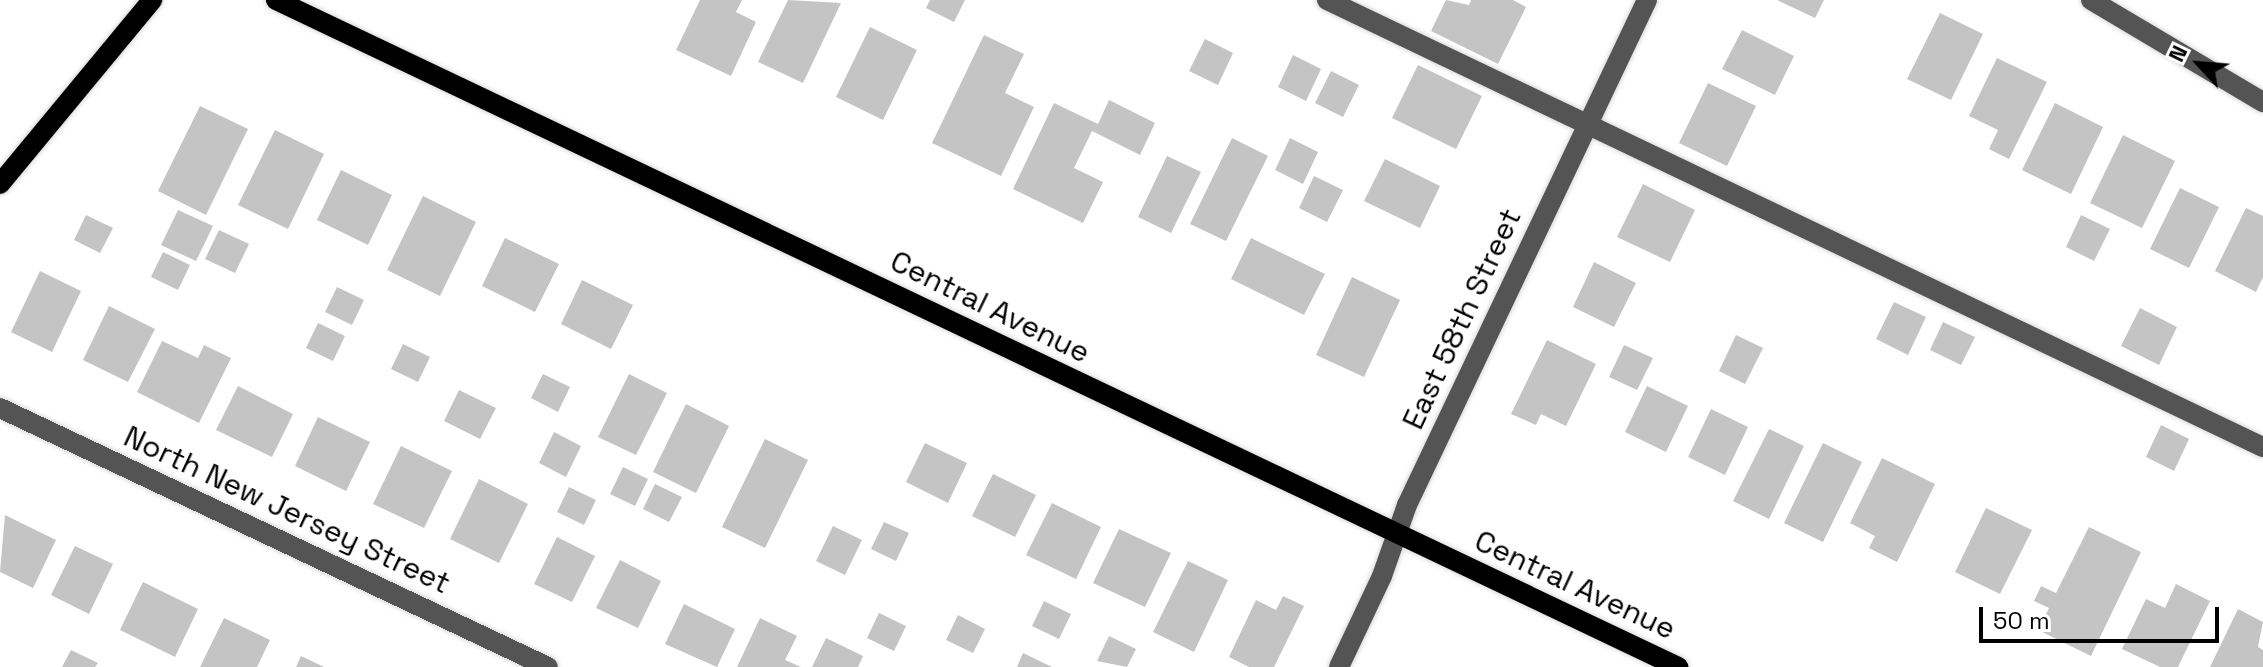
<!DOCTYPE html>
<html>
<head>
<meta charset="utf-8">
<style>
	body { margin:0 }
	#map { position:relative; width:2263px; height:667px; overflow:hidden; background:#fff; font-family:"Space Grotesk",sans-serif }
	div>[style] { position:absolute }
	.building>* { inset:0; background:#c4c4c4 }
	.roads { filter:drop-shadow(0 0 2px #dbdbdb) drop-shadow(0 0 2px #dbdbdb) }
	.minor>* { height:20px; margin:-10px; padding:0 10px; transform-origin:10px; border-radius:10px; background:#545454 }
	.major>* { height:20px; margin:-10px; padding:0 10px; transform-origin:10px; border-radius:10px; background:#000 }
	span { translate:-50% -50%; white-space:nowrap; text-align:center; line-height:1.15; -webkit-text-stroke:6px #fff; paint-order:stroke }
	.street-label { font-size:30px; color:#000 }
	.north { position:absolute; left:2159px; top:24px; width:80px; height:80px; -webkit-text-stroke:6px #fff; paint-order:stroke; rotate:296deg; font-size:22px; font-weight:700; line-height:32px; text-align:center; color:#000 }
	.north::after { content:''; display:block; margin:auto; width:28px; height:36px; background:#000; clip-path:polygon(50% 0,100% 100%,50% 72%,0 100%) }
	.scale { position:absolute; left:1979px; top:607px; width:240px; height:36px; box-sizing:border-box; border:4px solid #000; border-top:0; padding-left:10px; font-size:24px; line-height:28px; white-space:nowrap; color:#000; -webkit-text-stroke:6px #fff; paint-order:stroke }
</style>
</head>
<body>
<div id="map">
	<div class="building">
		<div style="clip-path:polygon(700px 0,742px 0,736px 12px,756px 22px,731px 76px,676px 50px)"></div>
		<div style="clip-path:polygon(788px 0,841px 3px,803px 83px,758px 62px)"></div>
		<div style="clip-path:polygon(930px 0,965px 0,954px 22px,926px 8px)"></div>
		<div style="clip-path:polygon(1446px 0,1469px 5px,1471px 0,1513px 0,1526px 7px,1498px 64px,1431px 31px)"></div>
		<div style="clip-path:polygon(1777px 0,1824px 0,1815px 18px)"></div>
		<div style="clip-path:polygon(1940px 13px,1983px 34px,1951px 100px,1907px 79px)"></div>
		<div style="clip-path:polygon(870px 27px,917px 50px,883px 120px,836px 97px)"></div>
		<div style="clip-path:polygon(1742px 30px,1794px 56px,1775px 95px,1722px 69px)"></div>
		<div style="clip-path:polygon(984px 35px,1024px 54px,1005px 93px,1034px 107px,1001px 176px,932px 143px)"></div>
		<div style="clip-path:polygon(1205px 39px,1233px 53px,1218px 85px,1189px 71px)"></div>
		<div style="clip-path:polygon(1293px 55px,1321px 69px,1306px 101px,1278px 87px)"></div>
		<div style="clip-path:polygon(1997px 58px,2047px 82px,2009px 159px,1989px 149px,1998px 130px,1969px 116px)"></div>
		<div style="clip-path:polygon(1418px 65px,1482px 96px,1456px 149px,1392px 118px)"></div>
		<div style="clip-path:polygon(1331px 71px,1359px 85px,1343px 117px,1315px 103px)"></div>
		<div style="clip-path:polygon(1708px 83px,1756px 106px,1727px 166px,1679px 143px)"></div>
		<div style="clip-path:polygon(1109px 100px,1155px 123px,1140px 155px,1092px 131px,1074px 168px,1103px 182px,1083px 223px,1013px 189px,1054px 103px,1098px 124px)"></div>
		<div style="clip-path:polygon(2055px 103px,2103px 127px,2071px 194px,2022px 170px)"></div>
		<div style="clip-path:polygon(200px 106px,248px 129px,206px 215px,158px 191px)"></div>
		<div style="clip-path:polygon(275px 130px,324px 154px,288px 229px,238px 205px)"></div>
		<div style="clip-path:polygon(2123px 135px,2175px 161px,2142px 228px,2090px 203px)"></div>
		<div style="clip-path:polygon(1232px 138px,1268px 156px,1226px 241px,1190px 224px)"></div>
		<div style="clip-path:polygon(1290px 138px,1318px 152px,1303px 184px,1275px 170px)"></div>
		<div style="clip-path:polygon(1167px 156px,1201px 172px,1171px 233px,1138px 217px)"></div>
		<div style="clip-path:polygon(1385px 159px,1440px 186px,1420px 228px,1364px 201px)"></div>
		<div style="clip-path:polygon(341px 170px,392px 195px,368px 245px,317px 220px)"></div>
		<div style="clip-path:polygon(1314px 176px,1343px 190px,1327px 222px,1299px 208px)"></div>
		<div style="clip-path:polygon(1643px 184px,1695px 210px,1670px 262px,1617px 237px)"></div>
		<div style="clip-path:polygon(2180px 188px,2219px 207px,2189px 268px,2150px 249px)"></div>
		<div style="clip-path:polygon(423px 196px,476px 222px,440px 296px,387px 270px)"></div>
		<div style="clip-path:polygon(2246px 208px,2263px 216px,2263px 277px,2256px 292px,2215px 271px)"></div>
		<div style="clip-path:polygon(178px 210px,213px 226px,196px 261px,161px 245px)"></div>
		<div style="clip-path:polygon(86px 215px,113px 228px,100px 253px,74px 240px)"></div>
		<div style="clip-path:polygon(2081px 215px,2110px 229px,2094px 261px,2066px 247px)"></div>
		<div style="clip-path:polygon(219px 230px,249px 244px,235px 273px,205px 259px)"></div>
		<div style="clip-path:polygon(505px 238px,559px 264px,535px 312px,482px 286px)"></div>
		<div style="clip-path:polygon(1251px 238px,1325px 274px,1304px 315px,1231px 279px)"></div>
		<div style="clip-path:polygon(163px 252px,190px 265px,178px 290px,151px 277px)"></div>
		<div style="clip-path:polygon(1594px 262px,1636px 283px,1614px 327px,1573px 307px)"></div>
		<div style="clip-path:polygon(40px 271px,81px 291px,52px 352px,11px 332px)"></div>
		<div style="clip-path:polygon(1352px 277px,1400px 300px,1364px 377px,1316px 355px)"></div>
		<div style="clip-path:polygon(582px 280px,633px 305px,611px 349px,561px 324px)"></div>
		<div style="clip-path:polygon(337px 287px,364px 300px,352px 325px,325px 312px)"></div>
		<div style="clip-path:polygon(1894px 302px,1926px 317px,1908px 355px,1876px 339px)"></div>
		<div style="clip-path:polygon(109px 306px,155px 329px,128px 382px,83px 360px)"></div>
		<div style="clip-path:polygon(2140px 308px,2177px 327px,2159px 365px,2121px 346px)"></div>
		<div style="clip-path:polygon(1943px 322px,1975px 337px,1961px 365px,1930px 350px)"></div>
		<div style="clip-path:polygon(318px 323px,345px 336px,333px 361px,306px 348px)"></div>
		<div style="clip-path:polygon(1736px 335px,1763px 348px,1745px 384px,1719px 371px)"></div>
		<div style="clip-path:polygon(1547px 340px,1596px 364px,1566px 426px,1541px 414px,1536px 425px,1511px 414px)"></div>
		<div style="clip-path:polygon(162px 341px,198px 358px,204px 345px,231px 358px,199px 423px,137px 392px)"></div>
		<div style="clip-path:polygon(403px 344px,430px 357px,418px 382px,391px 369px)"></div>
		<div style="clip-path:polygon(1624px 345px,1653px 358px,1637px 390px,1609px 377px)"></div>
		<div style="clip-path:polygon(543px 374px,570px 387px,558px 412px,531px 398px)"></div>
		<div style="clip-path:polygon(629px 374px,667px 393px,636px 455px,598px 437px)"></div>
		<div style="clip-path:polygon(238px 386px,293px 414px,272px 457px,216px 430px)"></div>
		<div style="clip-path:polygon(1647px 386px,1688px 406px,1666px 452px,1625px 432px)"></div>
		<div style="clip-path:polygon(459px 390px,496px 408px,480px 439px,444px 421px)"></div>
		<div style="clip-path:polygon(686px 404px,729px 426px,696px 493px,653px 472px)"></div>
		<div style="clip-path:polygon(1711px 409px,1748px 427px,1725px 475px,1688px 457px)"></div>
		<div style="clip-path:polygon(318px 417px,370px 442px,346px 491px,295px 466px)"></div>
		<div style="clip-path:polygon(2161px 425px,2189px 439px,2174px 471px,2146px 457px)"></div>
		<div style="clip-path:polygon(1769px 429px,1804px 446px,1769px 519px,1733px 501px)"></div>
		<div style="clip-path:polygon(554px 432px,581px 446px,566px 477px,539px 463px)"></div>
		<div style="clip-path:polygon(765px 439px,808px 460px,765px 548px,722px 527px)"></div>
		<div style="clip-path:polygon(925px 443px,967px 463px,948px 503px,906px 482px)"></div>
		<div style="clip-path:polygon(1823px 443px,1862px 462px,1823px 542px,1784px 523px)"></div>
		<div style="clip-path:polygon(401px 446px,452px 471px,424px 528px,373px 504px)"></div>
		<div style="clip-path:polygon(1882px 458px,1935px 484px,1897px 562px,1869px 548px,1875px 536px,1850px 523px)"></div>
		<div style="clip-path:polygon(623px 467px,648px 479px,635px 506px,610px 494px)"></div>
		<div style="clip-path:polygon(993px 474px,1036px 495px,1015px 537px,972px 516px)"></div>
		<div style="clip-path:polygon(479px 479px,528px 504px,499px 563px,450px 539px)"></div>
		<div style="clip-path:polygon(655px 484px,682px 497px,669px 522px,643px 509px)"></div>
		<div style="clip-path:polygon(569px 487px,596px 500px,584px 525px,557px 512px)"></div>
		<div style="clip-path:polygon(1052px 503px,1101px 527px,1076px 579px,1026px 555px)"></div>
		<div style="clip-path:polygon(1986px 508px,2032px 530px,2000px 594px,1955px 572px)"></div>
		<div style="clip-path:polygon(5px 515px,56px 540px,33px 588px,0 572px)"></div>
		<div style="clip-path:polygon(884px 522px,909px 533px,896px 561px,871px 549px)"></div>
		<div style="clip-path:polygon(833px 526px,862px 540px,845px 575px,816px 561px)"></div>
		<div style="clip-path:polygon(2089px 527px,2141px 552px,2091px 656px,2038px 630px,2049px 608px,2034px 601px,2041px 586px,2056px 593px)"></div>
		<div style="clip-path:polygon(1119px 529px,1171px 553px,1145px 607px,1093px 583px)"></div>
		<div style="clip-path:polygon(557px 537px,595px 556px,572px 602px,534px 584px)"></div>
		<div style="clip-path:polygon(75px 546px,113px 564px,89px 614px,51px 595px)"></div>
		<div style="clip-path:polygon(620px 560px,661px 581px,638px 628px,596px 608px)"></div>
		<div style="clip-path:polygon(1188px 561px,1228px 580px,1194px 652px,1153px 632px)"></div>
		<div style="clip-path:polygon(143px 582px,198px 609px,175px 657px,120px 630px)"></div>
		<div style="clip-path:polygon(2176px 584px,2210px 601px,2178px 667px,2160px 667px,2122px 649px,2146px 599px,2165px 608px)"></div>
		<div style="clip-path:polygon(1283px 596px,1304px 606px,1274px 667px,1249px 667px,1229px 657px,1256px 600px,1276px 610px)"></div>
		<div style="clip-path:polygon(1044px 601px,1071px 614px,1059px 639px,1032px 626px)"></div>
		<div style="clip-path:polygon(684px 604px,735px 629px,717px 667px,665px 644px)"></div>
		<div style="clip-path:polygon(2238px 609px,2263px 622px,2258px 647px,2263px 650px,2263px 667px,2210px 667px)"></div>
		<div style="clip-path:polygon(879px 613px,906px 626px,894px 651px,867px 638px)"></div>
		<div style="clip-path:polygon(958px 615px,985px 629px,973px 653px,946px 640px)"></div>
		<div style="clip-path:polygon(224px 618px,270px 640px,257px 667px,200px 667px)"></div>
		<div style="clip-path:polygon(760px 618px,797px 636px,785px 660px,801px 667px,737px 667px)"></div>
		<div style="clip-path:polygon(1109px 636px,1136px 649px,1127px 667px,1097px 661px)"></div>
		<div style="clip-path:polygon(826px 638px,863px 656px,858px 667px,812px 667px)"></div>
		<div style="clip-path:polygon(71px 650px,98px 663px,95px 667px,62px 667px)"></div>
		<div style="clip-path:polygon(1023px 653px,1052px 667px,1017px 667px)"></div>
		<div style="clip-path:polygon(301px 656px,324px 667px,296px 667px)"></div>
	</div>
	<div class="roads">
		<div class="minor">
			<div style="left:1327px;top:0;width:1037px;rotate:25.53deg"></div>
			<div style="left:2091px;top:0;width:200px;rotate:30.7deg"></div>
			<div style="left:0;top:408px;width:606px;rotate:25.3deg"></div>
			<div style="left:1339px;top:667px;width:101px;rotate:-64.7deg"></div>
			<div style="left:1382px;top:576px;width:75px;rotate:-70.6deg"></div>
			<div style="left:1407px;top:505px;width:559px;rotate:-64.58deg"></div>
		</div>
		<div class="major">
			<div style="left:276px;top:0;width:1553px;rotate:25.44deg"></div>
			<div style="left:0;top:184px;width:239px;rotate:-50.4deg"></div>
		</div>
	</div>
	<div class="street-label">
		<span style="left:990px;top:307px;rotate:26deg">Central Avenue</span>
		<span style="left:1462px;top:319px;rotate:-65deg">East 58th Street</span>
		<span style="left:287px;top:510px;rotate:25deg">North New Jersey Street</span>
		<span style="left:1575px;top:585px;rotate:25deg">Central Avenue</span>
	</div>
	<div class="north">N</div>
	<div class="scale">50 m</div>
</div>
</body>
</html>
